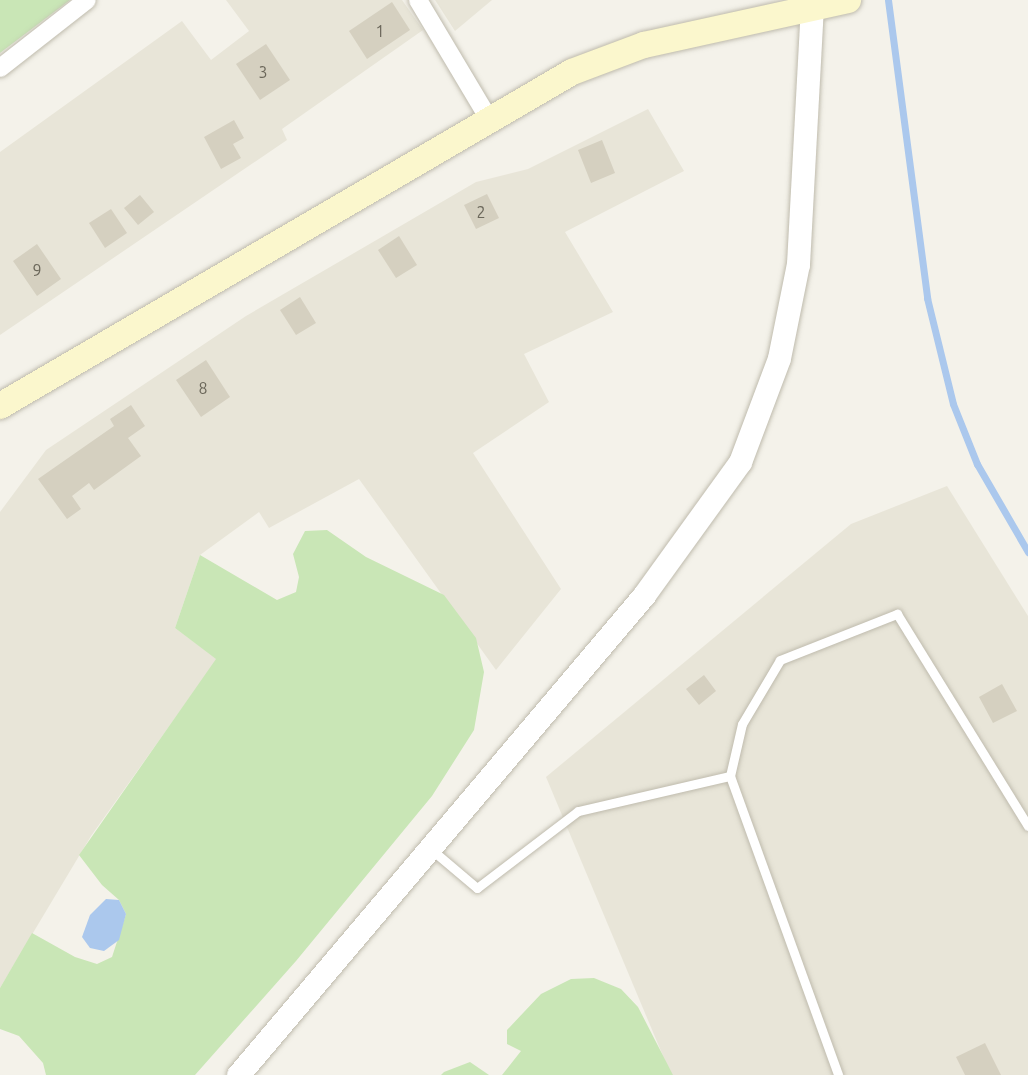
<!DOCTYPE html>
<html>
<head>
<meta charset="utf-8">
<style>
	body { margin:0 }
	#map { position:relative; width:1028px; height:1075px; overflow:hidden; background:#f4f2ea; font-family:Ubuntu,sans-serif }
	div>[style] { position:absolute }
	.residential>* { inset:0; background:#e8e5d8 }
	.green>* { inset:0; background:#c9e6b6 }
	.water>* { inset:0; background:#abc8ed }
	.stream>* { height:7px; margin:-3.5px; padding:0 3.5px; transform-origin:3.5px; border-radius:3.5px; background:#abc8ed }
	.building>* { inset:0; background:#d5d0c0 }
	.roads { filter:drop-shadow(0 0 2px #bfbbad) drop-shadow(0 0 2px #bfbbad) }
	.service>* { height:9px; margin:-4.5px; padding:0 4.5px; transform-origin:4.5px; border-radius:4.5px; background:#fff }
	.minor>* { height:18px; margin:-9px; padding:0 9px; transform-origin:9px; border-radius:9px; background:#fff }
	.tertiary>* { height:23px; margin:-11.5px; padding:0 11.5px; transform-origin:11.5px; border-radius:11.5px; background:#fff }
	.secondary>* { height:26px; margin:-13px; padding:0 13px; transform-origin:13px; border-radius:13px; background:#fbf7cd }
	span { translate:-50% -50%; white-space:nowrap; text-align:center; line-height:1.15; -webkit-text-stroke:5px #fff; paint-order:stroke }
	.number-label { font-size:16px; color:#6b675a }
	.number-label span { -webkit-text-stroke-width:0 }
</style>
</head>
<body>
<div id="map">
	<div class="residential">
		<div style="clip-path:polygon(226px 0,402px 0,423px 30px,282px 129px,287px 140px,0 335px,0 152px,182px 21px,211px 60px,249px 31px)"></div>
		<div style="clip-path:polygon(435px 0,492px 0,455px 31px)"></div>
		<div style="clip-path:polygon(648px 109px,684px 171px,565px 232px,613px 312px,524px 354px,549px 402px,473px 453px,561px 589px,496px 670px,359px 479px,269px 528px,259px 512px,200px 555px,175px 628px,217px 659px,91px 836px,0 988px,0 512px,46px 450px,246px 316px,476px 182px,528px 169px)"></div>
		<div style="clip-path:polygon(947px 486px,1028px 616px,1028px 1075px,671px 1075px,546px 777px,851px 524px)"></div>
	</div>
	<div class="green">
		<div style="clip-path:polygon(0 0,70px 0,0 53px)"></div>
		<div style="clip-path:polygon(327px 530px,366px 557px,444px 595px,476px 638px,484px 672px,474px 730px,432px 796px,296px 961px,195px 1075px,46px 1075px,43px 1063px,19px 1036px,0 1029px,0 988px,32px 933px,75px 957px,97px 964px,112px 957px,126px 914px,119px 900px,102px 885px,79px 855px,216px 659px,175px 628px,200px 555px,277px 600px,296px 592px,299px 577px,293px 554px,305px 531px)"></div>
		<div style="clip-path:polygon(594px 978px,621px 989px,638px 1007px,673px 1075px,502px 1075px,521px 1051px,507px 1044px,507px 1030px,541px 994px,571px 979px)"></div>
		<div style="clip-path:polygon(470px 1062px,489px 1075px,441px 1075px,444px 1072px)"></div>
	</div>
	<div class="water">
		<div style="clip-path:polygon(106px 899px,119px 900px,126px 914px,119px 940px,104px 951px,90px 948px,82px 937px,90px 915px)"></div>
	</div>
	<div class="stream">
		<div style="left:888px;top:0;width:301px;rotate:82.5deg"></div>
		<div style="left:927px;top:298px;width:109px;rotate:76.2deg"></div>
		<div style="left:953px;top:404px;width:65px;rotate:68.2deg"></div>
		<div style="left:977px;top:464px;width:102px;rotate:59.9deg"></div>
	</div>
	<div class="building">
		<div style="clip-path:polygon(392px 2px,410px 30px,367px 59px,349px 31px)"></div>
		<div style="clip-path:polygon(266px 44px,290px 80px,260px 100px,236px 64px)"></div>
		<div style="clip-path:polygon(234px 120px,244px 138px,233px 144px,241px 158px,221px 169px,204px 137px)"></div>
		<div style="clip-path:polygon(602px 140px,615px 173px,591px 183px,578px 150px)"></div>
		<div style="clip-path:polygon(487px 194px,499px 218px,476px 229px,464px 205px)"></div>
		<div style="clip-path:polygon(140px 195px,154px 212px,138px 225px,124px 208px)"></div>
		<div style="clip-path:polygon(111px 209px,127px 233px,105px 248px,89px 223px)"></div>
		<div style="clip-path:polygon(399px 236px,417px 265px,396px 278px,378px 250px)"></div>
		<div style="clip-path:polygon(37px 244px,61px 279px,37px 296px,13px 261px)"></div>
		<div style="clip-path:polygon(300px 297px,316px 323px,296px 335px,280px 310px)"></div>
		<div style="clip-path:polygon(206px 360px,230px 397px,201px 417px,176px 380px)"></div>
		<div style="clip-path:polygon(131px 405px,145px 426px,128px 438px,141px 456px,94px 490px,89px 483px,72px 496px,81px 509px,67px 519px,38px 479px,114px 426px,110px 419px)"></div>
		<div style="clip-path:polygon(704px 675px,716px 691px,699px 705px,686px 689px)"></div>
		<div style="clip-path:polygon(1002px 684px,1017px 711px,993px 723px,979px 697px)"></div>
		<div style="clip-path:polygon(985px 1043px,1001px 1075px,965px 1075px,956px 1057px)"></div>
	</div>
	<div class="roads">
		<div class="service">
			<div style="left:730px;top:776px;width:53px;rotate:-77deg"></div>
			<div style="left:742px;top:724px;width:74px;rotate:-59.3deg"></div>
			<div style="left:780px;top:660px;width:126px;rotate:-21.5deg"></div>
			<div style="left:897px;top:614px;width:249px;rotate:58.3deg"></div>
			<div style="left:432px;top:850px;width:59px;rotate:40.2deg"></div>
			<div style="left:477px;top:888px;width:127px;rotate:-37.3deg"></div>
			<div style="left:578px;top:811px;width:156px;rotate:-13deg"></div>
			<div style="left:730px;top:776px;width:318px;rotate:70.1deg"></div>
		</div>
		<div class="minor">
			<div style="left:418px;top:0;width:139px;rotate:59.2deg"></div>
			<div style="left:0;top:68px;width:110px;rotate:-38deg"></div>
		</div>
		<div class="tertiary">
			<div style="left:238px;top:1075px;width:629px;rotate:-49.77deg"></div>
			<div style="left:644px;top:595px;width:164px;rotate:-54.2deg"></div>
			<div style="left:740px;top:462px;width:111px;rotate:-69.4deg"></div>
			<div style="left:779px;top:358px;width:96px;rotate:-78.6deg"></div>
			<div style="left:798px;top:264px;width:255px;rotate:-86.9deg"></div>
		</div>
		<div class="secondary">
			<div style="left:0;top:406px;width:662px;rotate:-30.28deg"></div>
			<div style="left:572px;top:72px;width:77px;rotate:-20.6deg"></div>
			<div style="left:644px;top:45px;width:209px;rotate:-12.4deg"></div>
		</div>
	</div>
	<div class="number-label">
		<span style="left:380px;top:31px">1</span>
		<span style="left:263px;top:72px">3</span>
		<span style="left:481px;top:212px">2</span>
		<span style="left:37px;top:270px">9</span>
		<span style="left:203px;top:388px">8</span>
	</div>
</div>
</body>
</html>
